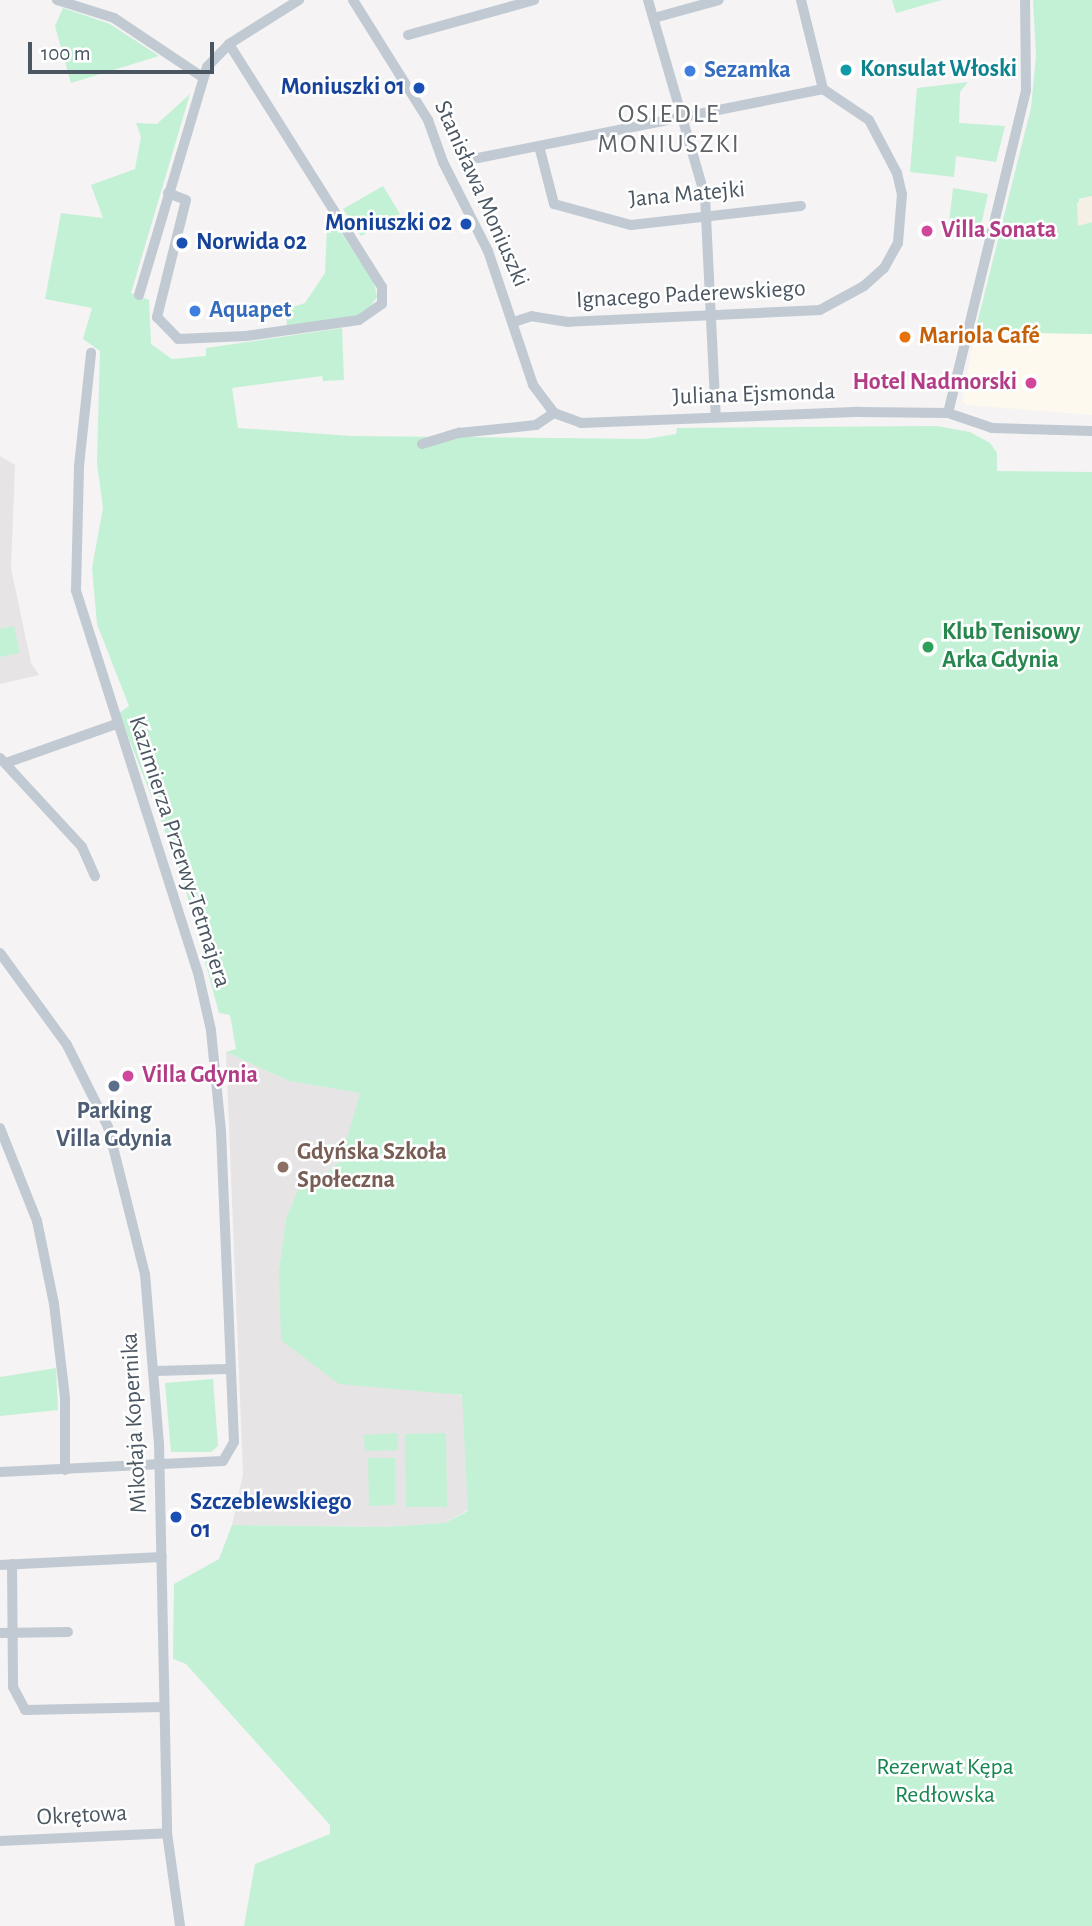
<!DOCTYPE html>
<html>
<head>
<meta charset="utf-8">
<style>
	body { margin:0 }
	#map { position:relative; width:1092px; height:1926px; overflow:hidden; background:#f5f3f3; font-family:"Alegreya Sans",sans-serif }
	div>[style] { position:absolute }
	.commercial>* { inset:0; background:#fdf9ef }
	.education>* { inset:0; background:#e6e4e5 }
	.green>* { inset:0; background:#c3f1d5 }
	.sand>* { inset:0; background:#f5f0e5 }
	.street>* { height:10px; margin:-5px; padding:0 5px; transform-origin:5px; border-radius:5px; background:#c1cad2 }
	.dots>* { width:19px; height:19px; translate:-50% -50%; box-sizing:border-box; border:4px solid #fff; border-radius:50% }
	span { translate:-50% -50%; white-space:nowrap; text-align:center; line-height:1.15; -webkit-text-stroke:5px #fff; paint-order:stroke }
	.culture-label { font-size:24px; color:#0d838f; font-weight:700 }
	.left { translate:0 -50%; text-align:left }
	.shop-label { font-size:24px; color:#366cbe; font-weight:700 }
	.transit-label { font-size:24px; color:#164399; font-weight:700 }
	.right { translate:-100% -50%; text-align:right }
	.street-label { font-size:24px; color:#4a5661 }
	.hotel-label { font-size:24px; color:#b23c85; font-weight:700 }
	.food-label { font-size:24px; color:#c56008; font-weight:700 }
	.leisure-label { font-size:24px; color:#27864d; font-weight:700 }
	.service-label { font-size:24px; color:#4e5e75; font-weight:700 }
	.education-label { font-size:24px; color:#785e54; font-weight:700 }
	.park-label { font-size:24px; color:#17864f }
	.neighbourhood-label { font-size:26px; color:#5f6368; letter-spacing:2px }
	.scale { position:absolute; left:28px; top:42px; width:186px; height:32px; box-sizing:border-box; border:4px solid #4a5661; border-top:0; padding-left:9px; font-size:21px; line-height:24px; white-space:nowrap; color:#4a5661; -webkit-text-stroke:5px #fff; paint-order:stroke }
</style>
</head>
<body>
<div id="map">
	<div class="commercial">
		<div style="clip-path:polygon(975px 332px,1092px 334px,1092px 415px,967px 405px,962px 401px)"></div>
	</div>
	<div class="education">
		<div style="clip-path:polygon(0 456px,15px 465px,11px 568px,31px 663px,39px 675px,0 684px)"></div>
		<div style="clip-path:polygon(226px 1052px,289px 1081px,361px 1093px,341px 1160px,316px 1183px,298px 1189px,286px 1219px,279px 1269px,433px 1390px,463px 1396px,468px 1510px,445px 1523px,383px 1527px,232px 1525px,243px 1474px)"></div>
	</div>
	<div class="green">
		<div style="clip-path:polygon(892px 0,942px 0,896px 13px)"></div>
		<div style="clip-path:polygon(1033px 0,1092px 0,1092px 196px,1079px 199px,1078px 225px,1092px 222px,1092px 334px,975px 332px,1031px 108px,1036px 56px)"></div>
		<div style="clip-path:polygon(63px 8px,110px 24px,159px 56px,71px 83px,55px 26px)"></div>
		<div style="clip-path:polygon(968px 82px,960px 92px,959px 123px,1005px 126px,996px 162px,956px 156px,954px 177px,910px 172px,917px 88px)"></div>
		<div style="clip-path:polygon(190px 94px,131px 293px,149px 300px,151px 344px,172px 359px,206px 356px,206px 348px,342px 328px,344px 380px,323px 381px,322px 376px,232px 388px,238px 428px,352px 436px,646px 439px,676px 434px,677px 428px,937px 426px,970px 432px,990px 443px,997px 453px,997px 471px,1092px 472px,1092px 1926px,244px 1926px,255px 1864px,330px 1834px,330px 1825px,186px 1664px,173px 1659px,174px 1584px,219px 1559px,232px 1525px,383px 1527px,445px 1523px,468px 1511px,462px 1395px,339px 1384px,281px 1340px,279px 1269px,286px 1219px,298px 1189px,316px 1183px,341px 1160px,360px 1093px,289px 1081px,226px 1052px,236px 1049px,230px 1015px,219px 1013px,181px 873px,119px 713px,129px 706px,97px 624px,92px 568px,103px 508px,97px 463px,100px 351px,83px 339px,92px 308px,45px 299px,61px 213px,103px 218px,91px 185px,135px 169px,141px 137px,136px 123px,157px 124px)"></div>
		<div style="clip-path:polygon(383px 186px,400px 214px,361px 236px,343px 209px)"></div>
		<div style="clip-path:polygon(953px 188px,988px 194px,980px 230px,949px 223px)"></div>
		<div style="clip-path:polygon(327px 228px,340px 231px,374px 282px,377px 297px,364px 315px,287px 327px,286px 309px,305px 303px,325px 273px)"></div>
		<div style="clip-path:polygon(14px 626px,20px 653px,0 657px,0 629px)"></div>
		<div style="clip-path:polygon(56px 1368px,58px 1410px,0 1416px,0 1377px)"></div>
		<div style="clip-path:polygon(213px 1379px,218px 1446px,211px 1452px,171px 1452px,165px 1383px)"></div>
		<div style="clip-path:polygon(397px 1433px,398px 1450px,365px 1451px,364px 1435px)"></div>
		<div style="clip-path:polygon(446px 1433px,447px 1507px,406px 1507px,405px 1434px)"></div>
		<div style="clip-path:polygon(368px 1458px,395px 1458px,395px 1505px,369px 1506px)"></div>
	</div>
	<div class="sand">
		<div style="clip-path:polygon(1092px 196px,1092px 222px,1078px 226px,1077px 203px)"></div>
	</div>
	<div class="street">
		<div style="left:57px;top:0;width:60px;rotate:17.5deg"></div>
		<div style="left:114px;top:18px;width:106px;rotate:33.8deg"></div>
		<div style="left:353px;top:0;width:142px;rotate:58deg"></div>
		<div style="left:428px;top:120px;width:45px;rotate:70.3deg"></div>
		<div style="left:443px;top:162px;width:100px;rotate:63.2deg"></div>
		<div style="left:488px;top:251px;width:141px;rotate:71.4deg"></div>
		<div style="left:533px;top:385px;width:35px;rotate:53deg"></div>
		<div style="left:554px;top:413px;width:29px;rotate:20deg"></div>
		<div style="left:581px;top:423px;width:279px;rotate:-2.3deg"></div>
		<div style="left:860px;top:412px;width:88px;rotate:0.7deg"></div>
		<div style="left:948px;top:413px;width:46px;rotate:18.8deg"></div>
		<div style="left:992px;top:428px;width:100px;rotate:1.7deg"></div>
		<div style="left:648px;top:0;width:204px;rotate:73.8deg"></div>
		<div style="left:705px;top:196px;width:221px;rotate:87.2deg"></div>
		<div style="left:801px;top:0;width:92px;rotate:76.1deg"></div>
		<div style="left:654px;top:18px;width:67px;rotate:-15.5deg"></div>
		<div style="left:408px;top:35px;width:131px;rotate:-15.5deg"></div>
		<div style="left:539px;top:146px;width:60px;rotate:75.5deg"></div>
		<div style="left:554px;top:204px;width:80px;rotate:15.3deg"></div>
		<div style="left:631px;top:225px;width:171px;rotate:-6.4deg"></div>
		<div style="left:478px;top:158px;width:352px;rotate:-11.3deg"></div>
		<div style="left:823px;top:89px;width:55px;rotate:34deg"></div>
		<div style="left:869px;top:120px;width:60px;rotate:62.2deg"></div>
		<div style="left:897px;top:173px;width:22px;rotate:77deg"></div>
		<div style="left:902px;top:194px;width:49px;rotate:94.7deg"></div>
		<div style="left:898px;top:243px;width:29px;rotate:119deg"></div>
		<div style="left:884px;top:268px;width:27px;rotate:138deg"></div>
		<div style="left:864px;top:286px;width:50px;rotate:151.4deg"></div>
		<div style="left:820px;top:310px;width:252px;rotate:177.3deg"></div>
		<div style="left:568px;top:322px;width:36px;rotate:-171deg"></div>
		<div style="left:532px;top:316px;width:20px;rotate:162deg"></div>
		<div style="left:168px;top:193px;width:19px;rotate:21deg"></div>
		<div style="left:186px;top:200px;width:121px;rotate:103.9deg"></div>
		<div style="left:157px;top:317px;width:30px;rotate:46deg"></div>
		<div style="left:178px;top:339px;width:68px;rotate:-2.5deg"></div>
		<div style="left:246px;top:336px;width:114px;rotate:-8.1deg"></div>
		<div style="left:359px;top:320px;width:28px;rotate:-35deg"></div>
		<div style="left:382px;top:304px;width:17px;rotate:-90deg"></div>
		<div style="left:382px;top:287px;width:287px;rotate:-122.2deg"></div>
		<div style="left:139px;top:295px;width:238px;rotate:-73.4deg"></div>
		<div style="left:207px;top:67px;width:32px;rotate:-46deg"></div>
		<div style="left:229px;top:44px;width:83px;rotate:-32.2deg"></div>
		<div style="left:948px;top:413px;width:332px;rotate:-76.4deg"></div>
		<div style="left:1026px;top:90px;width:90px;rotate:-90.6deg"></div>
		<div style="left:422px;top:444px;width:39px;rotate:-17deg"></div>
		<div style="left:459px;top:433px;width:77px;rotate:-5.9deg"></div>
		<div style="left:536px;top:425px;width:22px;rotate:-34deg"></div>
		<div style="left:0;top:758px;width:121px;rotate:47.3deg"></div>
		<div style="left:82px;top:847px;width:32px;rotate:66deg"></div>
		<div style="left:6px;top:763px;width:117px;rotate:-19.5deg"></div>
		<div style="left:0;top:953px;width:114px;rotate:53.9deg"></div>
		<div style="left:67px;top:1045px;width:92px;rotate:63.4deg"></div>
		<div style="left:108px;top:1127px;width:152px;rotate:75.9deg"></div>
		<div style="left:145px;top:1274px;width:170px;rotate:85.3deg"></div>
		<div style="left:159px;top:1443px;width:390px;rotate:88.8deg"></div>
		<div style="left:167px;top:1833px;width:94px;rotate:82deg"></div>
		<div style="left:0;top:1128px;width:100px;rotate:68.3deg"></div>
		<div style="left:37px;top:1221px;width:85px;rotate:78.4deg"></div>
		<div style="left:54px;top:1304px;width:95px;rotate:83.3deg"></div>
		<div style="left:65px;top:1398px;width:72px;rotate:90deg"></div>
		<div style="left:155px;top:1371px;width:73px;rotate:-1.6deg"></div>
		<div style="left:0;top:1472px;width:223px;rotate:-2.8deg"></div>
		<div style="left:223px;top:1461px;width:22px;rotate:-60deg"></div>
		<div style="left:234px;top:1442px;width:311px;rotate:-92.4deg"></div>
		<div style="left:221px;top:1131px;width:101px;rotate:-95.7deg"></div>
		<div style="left:211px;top:1030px;width:58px;rotate:-102.8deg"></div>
		<div style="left:198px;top:973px;width:402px;rotate:-107.7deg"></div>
		<div style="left:76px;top:590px;width:124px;rotate:-88.6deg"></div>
		<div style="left:79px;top:466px;width:114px;rotate:-83.9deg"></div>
		<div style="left:12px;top:1564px;width:123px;rotate:89.5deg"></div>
		<div style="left:13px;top:1687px;width:26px;rotate:62deg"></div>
		<div style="left:25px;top:1710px;width:138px;rotate:-1.2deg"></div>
		<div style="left:0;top:1565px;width:162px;rotate:-2.8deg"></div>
		<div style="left:0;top:1633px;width:68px;rotate:-0.8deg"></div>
		<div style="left:0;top:1841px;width:167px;rotate:-2.7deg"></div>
	</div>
	<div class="dots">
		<div style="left:846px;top:70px;background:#0f9aa8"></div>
		<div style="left:690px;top:71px;background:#3f7fe0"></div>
		<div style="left:419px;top:88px;background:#1a4fb4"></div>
		<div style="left:466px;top:224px;background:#1a4fb4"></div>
		<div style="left:927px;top:231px;background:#d1479c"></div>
		<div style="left:182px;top:243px;background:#1a4fb4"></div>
		<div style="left:195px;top:311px;background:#3f7fe0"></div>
		<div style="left:905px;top:337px;background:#e8710a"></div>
		<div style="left:1031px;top:383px;background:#d1479c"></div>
		<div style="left:928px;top:647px;background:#2e9e5b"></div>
		<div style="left:128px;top:1076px;background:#d1479c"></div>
		<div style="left:114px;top:1086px;background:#5c6f8a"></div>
		<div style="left:283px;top:1167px;background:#8d6e63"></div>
		<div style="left:176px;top:1517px;background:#1a4fb4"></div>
	</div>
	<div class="culture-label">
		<span class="left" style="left:860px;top:70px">Konsulat Włoski</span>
	</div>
	<div class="shop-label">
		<span class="left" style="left:704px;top:71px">Sezamka</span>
		<span class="left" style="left:209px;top:311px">Aquapet</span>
	</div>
	<div class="transit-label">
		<span class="right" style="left:405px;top:88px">Moniuszki 01</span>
		<span class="right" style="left:452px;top:224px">Moniuszki 02</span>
		<span class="left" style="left:196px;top:243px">Norwida 02</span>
		<span class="left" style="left:190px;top:1517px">Szczeblewskiego<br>01</span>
	</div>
	<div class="street-label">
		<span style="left:481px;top:194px;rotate:66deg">Stanisława Moniuszki</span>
		<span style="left:687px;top:195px;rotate:-5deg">Jana Matejki</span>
		<span style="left:691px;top:295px;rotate:-3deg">Ignacego Paderewskiego</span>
		<span style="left:754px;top:395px;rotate:-2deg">Juliana Ejsmonda</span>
		<span style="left:179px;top:852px;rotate:72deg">Kazimierza Przerwy-Tetmajera</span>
		<span style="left:135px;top:1423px;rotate:-93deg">Mikołaja Kopernika</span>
		<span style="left:82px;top:1816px;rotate:-3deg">Okrętowa</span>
	</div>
	<div class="hotel-label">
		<span class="left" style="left:941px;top:231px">Villa Sonata</span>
		<span class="right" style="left:1017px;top:383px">Hotel Nadmorski</span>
		<span class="left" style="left:142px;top:1076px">Villa Gdynia</span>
	</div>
	<div class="food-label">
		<span class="left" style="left:919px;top:337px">Mariola Café</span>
	</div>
	<div class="leisure-label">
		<span class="left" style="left:942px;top:647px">Klub Tenisowy<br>Arka Gdynia</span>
	</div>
	<div class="service-label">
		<span style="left:114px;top:1126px">Parking<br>Villa Gdynia</span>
	</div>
	<div class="education-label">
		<span class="left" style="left:297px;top:1167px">Gdyńska Szkoła<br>Społeczna</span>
	</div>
	<div class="park-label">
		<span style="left:945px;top:1782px">Rezerwat Kępa<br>Redłowska</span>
	</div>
	<div class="neighbourhood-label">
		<span style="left:669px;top:130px">OSIEDLE<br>MONIUSZKI</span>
	</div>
	<div class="scale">100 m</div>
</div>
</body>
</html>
